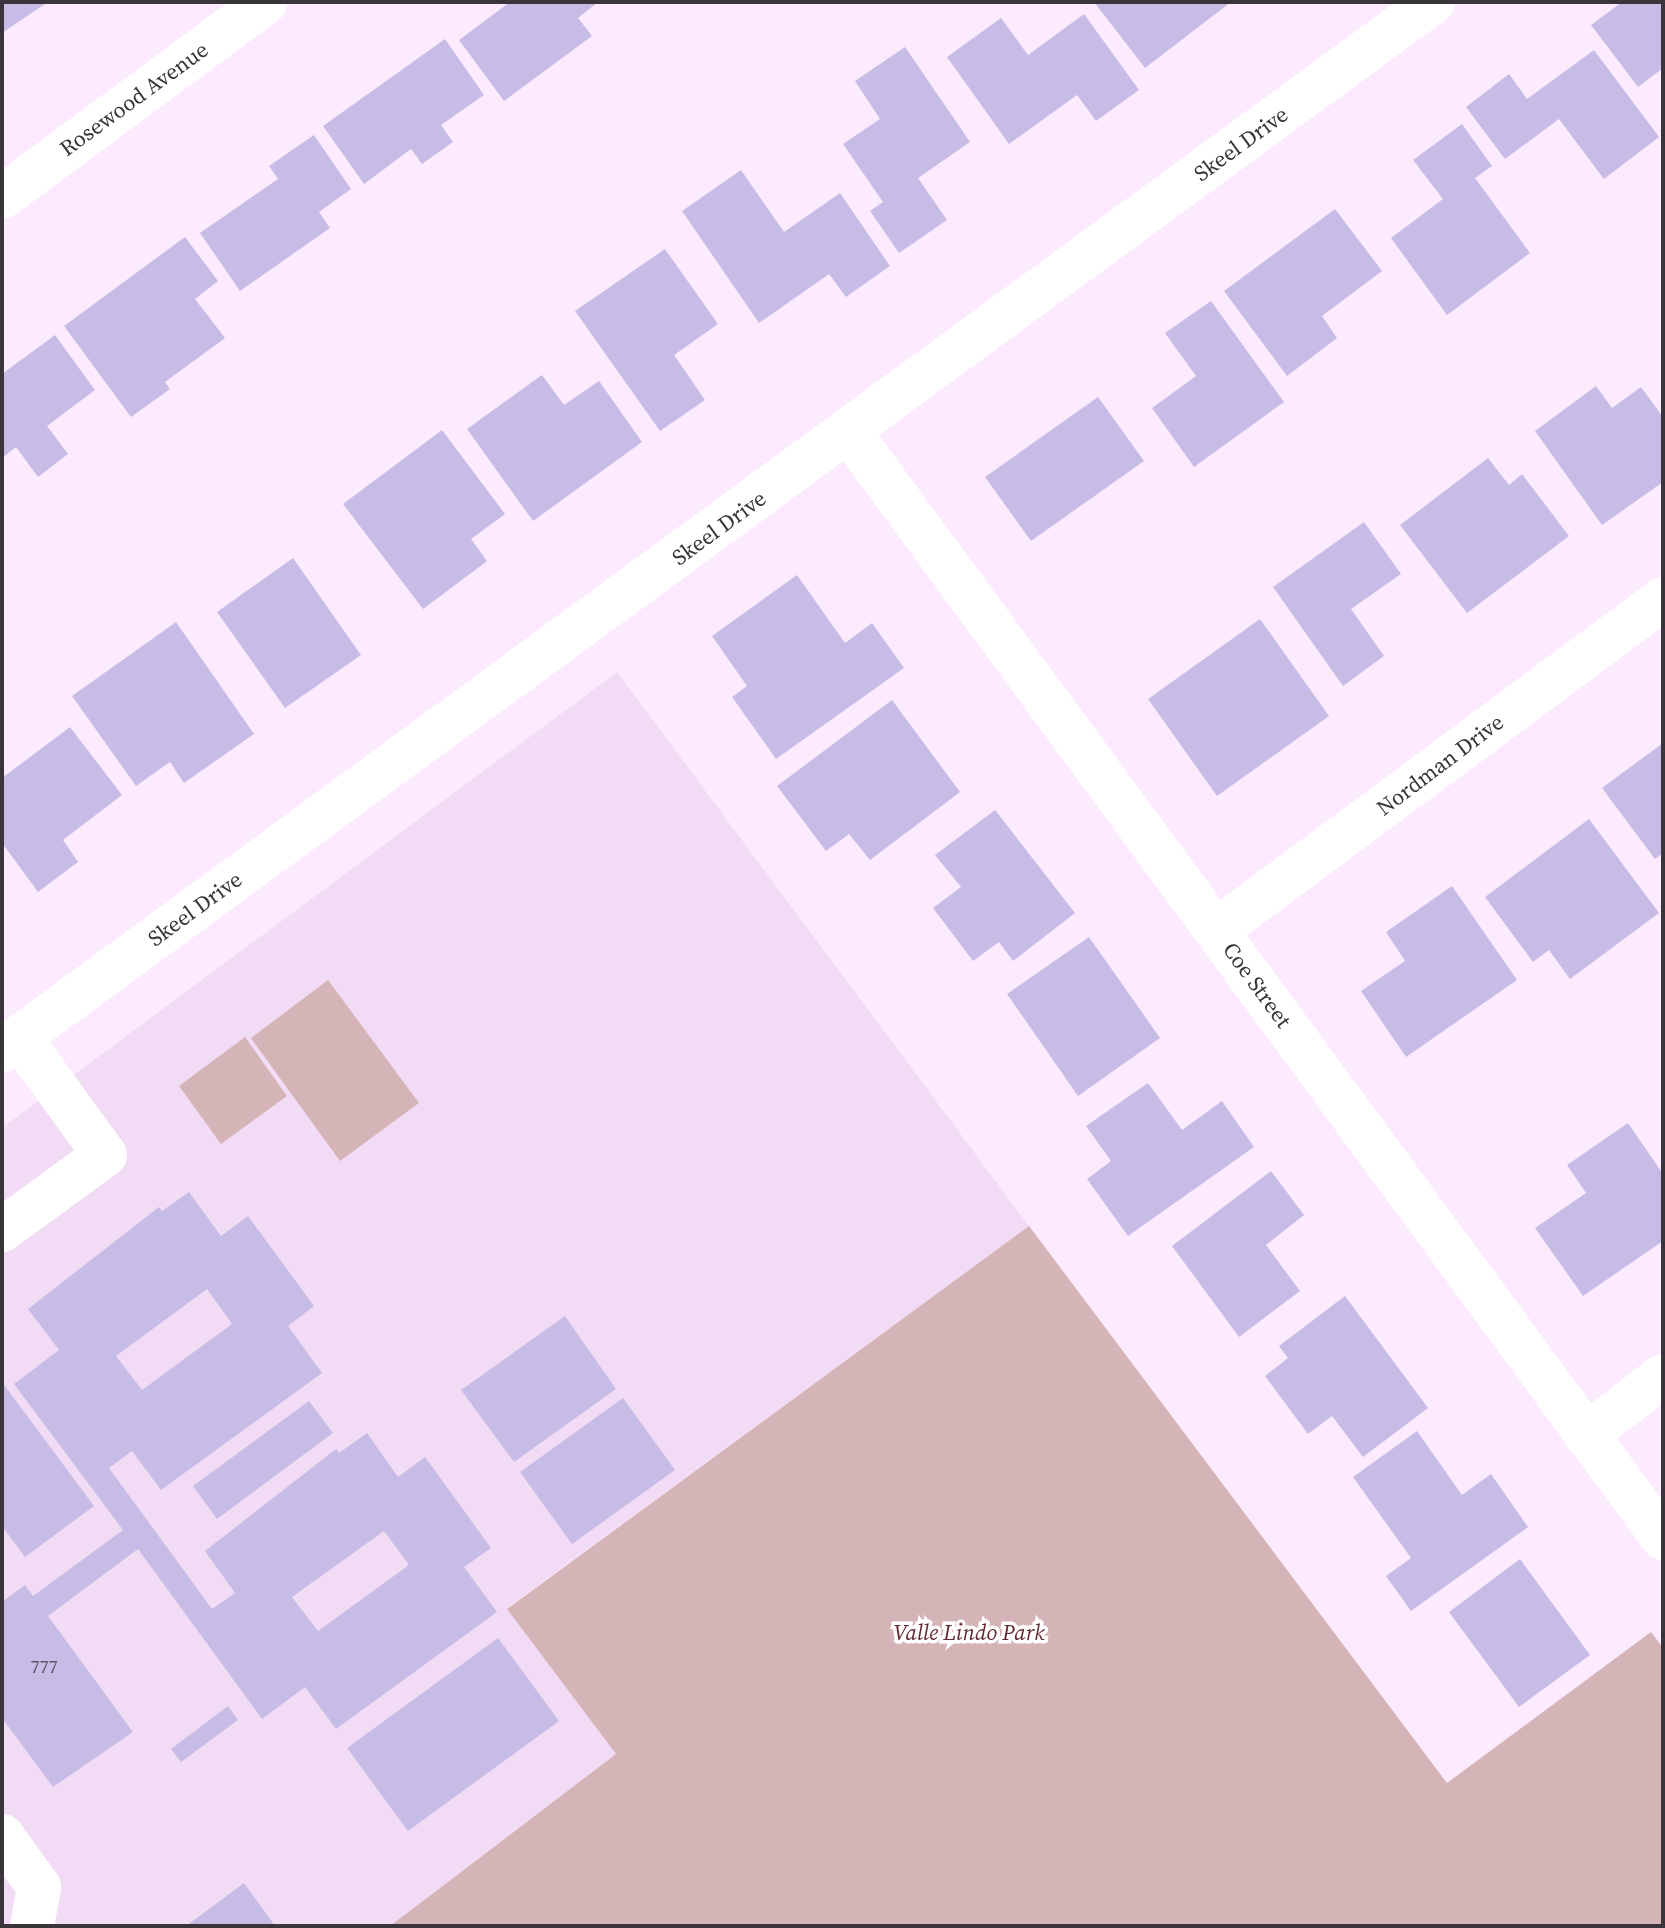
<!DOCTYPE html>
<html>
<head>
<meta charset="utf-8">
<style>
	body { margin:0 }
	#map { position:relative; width:1665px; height:1928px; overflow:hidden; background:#fcebfe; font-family:"Source Serif 4",serif }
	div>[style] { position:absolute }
	.built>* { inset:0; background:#f2dcf5 }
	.green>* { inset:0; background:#d5b4b7 }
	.building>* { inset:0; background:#c7bce5 }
	.minor>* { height:44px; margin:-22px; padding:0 22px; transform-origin:22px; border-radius:22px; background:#fff }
	.major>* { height:44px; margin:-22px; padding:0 22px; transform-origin:22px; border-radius:22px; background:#fff }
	span { translate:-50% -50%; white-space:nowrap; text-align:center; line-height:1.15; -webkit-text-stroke:7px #fff; paint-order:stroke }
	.number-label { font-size:18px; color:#5d5666 }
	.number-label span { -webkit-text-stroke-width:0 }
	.street-label { font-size:22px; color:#3a343b }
	.park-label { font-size:22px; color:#642832; font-style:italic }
	.frame { position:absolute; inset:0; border:4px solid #3a343b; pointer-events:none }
</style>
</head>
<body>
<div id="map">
	<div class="built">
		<div style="clip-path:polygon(617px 672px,1029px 1226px,507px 1608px,616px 1754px,390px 1926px,2px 1926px,2px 1128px)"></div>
	</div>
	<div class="green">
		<div style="clip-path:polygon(328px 980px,419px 1103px,340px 1161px,251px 1038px)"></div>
		<div style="clip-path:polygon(245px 1037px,287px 1096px,221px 1144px,179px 1086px)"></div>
		<div style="clip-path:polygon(1029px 1226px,1447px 1783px,1651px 1632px,1663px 1648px,1663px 1926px,390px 1926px,616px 1754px,507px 1609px)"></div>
	</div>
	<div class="building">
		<div style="clip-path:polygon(2px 2px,48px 2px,2px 33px)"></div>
		<div style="clip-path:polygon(510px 2px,598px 2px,578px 18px,592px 36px,504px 101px,459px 40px)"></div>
		<div style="clip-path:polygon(1094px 2px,1231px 2px,1145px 68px)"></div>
		<div style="clip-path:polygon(1622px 2px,1663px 2px,1663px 68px,1638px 87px,1591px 25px)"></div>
		<div style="clip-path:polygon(1084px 14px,1139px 90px,1096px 121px,1077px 95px,1009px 144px,947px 57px,1001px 18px,1028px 55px)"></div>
		<div style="clip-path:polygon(445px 39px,484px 95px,441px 125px,453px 142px,422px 164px,411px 149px,364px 184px,323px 126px)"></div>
		<div style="clip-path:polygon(905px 47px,970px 142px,918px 178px,947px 220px,899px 253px,870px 211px,883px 202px,843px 144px,880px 119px,855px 81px)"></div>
		<div style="clip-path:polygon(1594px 50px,1659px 137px,1604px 179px,1559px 119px,1505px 159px,1466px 107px,1509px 74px,1527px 99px)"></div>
		<div style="clip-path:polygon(1462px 124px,1492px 166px,1475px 178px,1530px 253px,1447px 315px,1391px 238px,1443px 199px,1413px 160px)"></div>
		<div style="clip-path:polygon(314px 135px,351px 189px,319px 212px,330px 228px,240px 291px,200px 233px,278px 179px,269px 166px)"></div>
		<div style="clip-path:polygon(741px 170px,784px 232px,840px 193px,890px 266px,846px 297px,829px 274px,759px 323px,682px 211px)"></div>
		<div style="clip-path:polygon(1335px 209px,1382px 271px,1322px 316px,1337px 338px,1287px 376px,1224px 291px)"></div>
		<div style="clip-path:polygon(185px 237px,218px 281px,195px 299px,225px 338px,165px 382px,170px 389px,131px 417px,64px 326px)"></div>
		<div style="clip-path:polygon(665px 249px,718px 324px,674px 355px,705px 400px,660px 431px,575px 311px)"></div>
		<div style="clip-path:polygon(1211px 301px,1284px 402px,1194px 467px,1152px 408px,1196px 376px,1165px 333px)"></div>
		<div style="clip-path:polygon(55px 335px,95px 390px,47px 426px,68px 454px,38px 477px,16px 447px,2px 458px,2px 374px)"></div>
		<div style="clip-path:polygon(542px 375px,564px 405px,599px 381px,642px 442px,533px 521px,467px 429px)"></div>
		<div style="clip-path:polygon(1596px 386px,1612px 408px,1641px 387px,1663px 417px,1663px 482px,1602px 525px,1535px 431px)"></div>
		<div style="clip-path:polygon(1098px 397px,1144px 461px,1031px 541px,985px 477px)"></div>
		<div style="clip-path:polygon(442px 430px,505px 514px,471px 539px,487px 561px,423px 609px,343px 504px)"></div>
		<div style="clip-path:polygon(1488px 458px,1509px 485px,1522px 474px,1569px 536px,1467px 613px,1400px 525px)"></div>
		<div style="clip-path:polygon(1364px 522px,1401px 574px,1351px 609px,1384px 656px,1343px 686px,1273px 587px)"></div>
		<div style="clip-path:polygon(293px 558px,361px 655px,285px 708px,217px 612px)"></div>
		<div style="clip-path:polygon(797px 575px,845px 643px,872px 623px,904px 668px,776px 759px,732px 697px,747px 686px,712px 636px)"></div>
		<div style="clip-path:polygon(1260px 619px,1329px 716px,1217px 796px,1148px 699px)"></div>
		<div style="clip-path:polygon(176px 622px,254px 734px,184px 783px,170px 762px,136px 786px,72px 696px)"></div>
		<div style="clip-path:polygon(892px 700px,960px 792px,870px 860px,849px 834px,826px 851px,777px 786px)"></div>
		<div style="clip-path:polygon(70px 727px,122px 795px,63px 840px,78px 862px,38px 892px,2px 843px,2px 778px)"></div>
		<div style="clip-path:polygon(1663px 743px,1663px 853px,1655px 859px,1602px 788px)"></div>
		<div style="clip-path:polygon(995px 810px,1075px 913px,1013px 961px,999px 942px,973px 961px,933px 908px,961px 887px,935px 855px)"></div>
		<div style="clip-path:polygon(1589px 819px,1659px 913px,1570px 979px,1549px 950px,1533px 962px,1485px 897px)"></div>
		<div style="clip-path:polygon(1452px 886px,1517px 980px,1406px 1057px,1361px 991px,1405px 961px,1386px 932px)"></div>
		<div style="clip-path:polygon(1089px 937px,1160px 1038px,1078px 1096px,1007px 994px)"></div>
		<div style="clip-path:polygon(1148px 1083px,1182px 1130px,1222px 1101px,1254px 1147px,1128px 1236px,1087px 1179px,1111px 1161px,1086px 1126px)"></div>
		<div style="clip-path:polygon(1628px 1123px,1663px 1174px,1663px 1241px,1583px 1296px,1535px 1228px,1586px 1193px,1567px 1165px)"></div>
		<div style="clip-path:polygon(1271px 1171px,1304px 1215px,1266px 1245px,1300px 1291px,1239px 1337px,1172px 1246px)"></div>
		<div style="clip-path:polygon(evenodd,189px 1192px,221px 1236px,248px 1216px,314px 1306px,288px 1326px,322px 1373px,161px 1490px,132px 1451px,109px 1468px,212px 1609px,235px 1593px,205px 1551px,336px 1449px,339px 1453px,367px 1433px,398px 1477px,425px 1457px,491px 1548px,464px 1567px,497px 1612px,336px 1729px,305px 1687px,262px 1719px,138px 1549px,48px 1616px,133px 1732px,53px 1787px,2px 1718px,2px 1602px,25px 1585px,33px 1596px,123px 1530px,14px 1384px,59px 1350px,28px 1309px,159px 1207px,162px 1211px,189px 1192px,207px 1289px,232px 1324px,142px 1390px,116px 1356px,207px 1289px,189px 1192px,384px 1531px,409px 1565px,318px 1631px,292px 1597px,384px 1531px)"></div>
		<div style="clip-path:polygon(1345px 1296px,1428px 1408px,1363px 1457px,1332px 1416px,1308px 1434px,1265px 1376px,1288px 1358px,1279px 1346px)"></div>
		<div style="clip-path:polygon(565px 1316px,616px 1389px,514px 1462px,461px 1390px)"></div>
		<div style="clip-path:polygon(2px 1382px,94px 1506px,25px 1557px,2px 1526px)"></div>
		<div style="clip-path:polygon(623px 1398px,675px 1470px,572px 1544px,520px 1472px)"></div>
		<div style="clip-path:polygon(309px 1401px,333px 1433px,217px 1519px,193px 1486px)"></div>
		<div style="clip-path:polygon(1417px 1431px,1462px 1495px,1491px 1474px,1528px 1527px,1411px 1611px,1386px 1576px,1411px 1558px,1353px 1477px)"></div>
		<div style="clip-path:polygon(1520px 1559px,1590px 1655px,1519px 1707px,1449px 1612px)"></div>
		<div style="clip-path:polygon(498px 1638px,559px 1721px,408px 1831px,347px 1748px)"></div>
		<div style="clip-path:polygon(228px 1706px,238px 1720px,181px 1762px,171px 1749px)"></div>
		<div style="clip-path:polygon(244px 1883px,275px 1926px,186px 1926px)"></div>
	</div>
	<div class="minor">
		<div style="left:850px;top:433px;width:1372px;rotate:53.66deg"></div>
		<div style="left:1217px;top:930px;width:555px;rotate:-36.58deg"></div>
		<div style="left:2px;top:1050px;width:1774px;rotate:-36.22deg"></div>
		<div style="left:2px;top:1230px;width:127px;rotate:-36.1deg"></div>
		<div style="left:105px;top:1155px;width:146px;rotate:-126.1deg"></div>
		<div style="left:1586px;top:1435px;width:97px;rotate:-37.5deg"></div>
		<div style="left:2px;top:1836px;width:63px;rotate:54deg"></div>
		<div style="left:39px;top:1887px;width:40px;rotate:100deg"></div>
	</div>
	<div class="major">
		<div style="left:2px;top:197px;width:328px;rotate:-36.5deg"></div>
	</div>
	<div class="number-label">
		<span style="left:44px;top:1667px">777</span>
	</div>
	<div class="street-label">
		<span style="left:134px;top:99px;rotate:-36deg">Rosewood Avenue</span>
		<span style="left:1241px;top:144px;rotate:-36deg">Skeel Drive</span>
		<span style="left:719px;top:528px;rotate:-36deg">Skeel Drive</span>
		<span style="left:1440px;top:765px;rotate:-37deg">Nordman Drive</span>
		<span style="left:195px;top:909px;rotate:-36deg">Skeel Drive</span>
		<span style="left:1257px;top:985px;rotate:54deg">Coe Street</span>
	</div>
	<div class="park-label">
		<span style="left:969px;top:1633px">Valle Lindo Park</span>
	</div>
	<div class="frame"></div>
</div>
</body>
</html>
